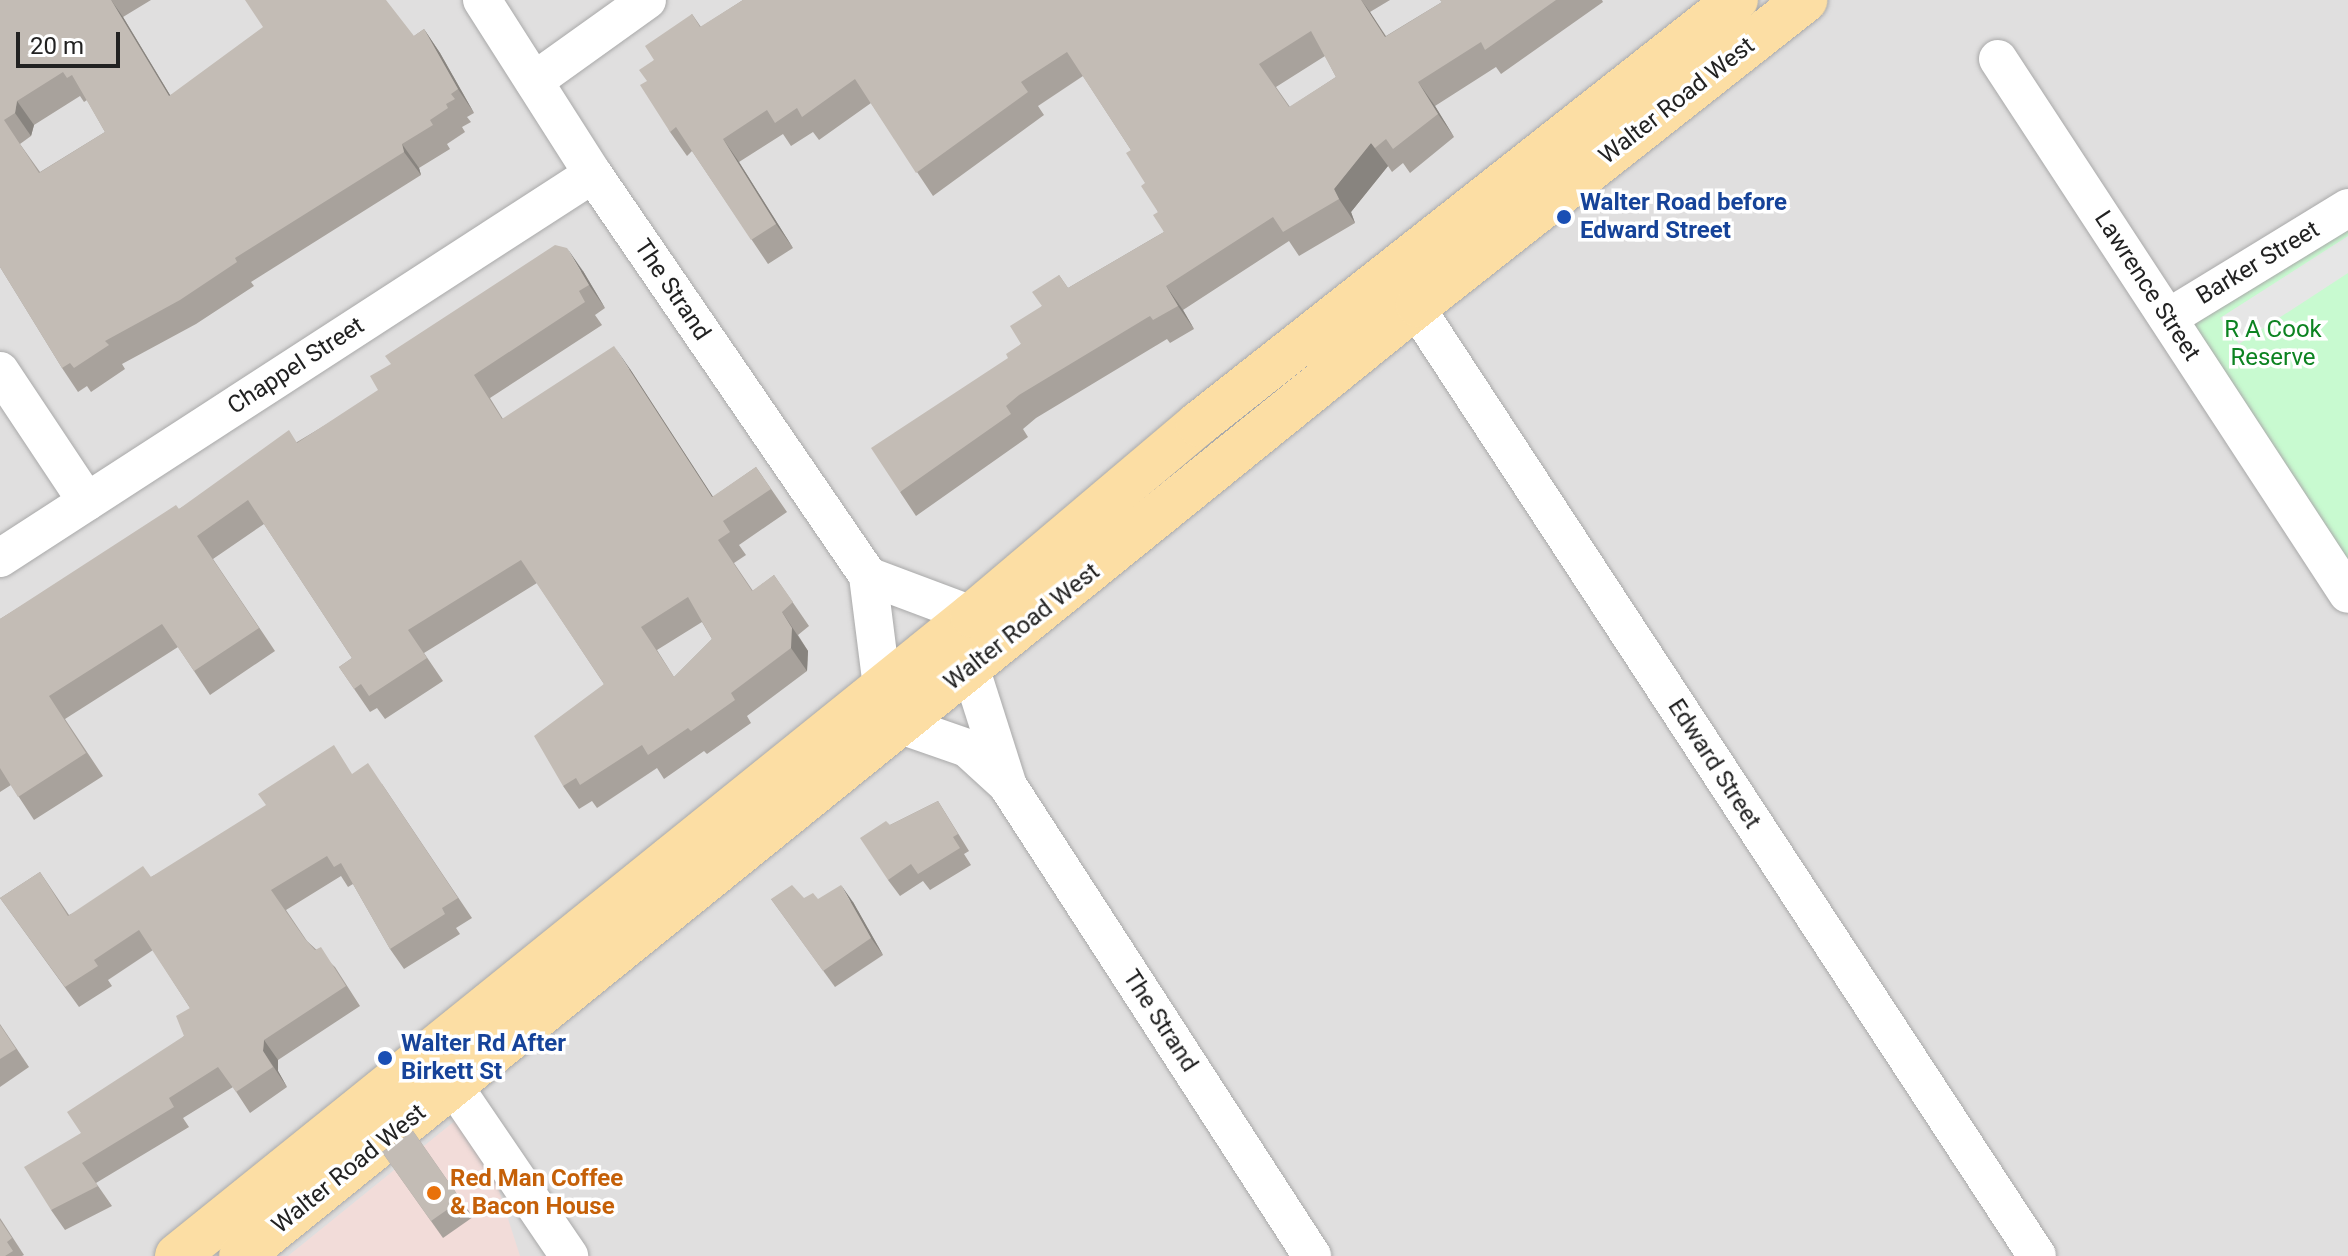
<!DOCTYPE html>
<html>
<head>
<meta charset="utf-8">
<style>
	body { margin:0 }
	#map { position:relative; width:2348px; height:1256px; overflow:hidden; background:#f2f0e9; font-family:Roboto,sans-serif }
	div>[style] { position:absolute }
	.residential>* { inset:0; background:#e0dfdf }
	.commercial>* { inset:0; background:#f2dcd9 }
	.park>* { inset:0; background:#c8fad0 }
	.parking>* { inset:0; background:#e6e6e6 }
	.roads { filter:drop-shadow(0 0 2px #a9a9a9) drop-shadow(0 0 2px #a9a9a9) }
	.minor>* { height:38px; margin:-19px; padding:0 19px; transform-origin:19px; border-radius:19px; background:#fff }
	.primary>* { height:44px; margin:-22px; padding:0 22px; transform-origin:22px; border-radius:22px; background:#fcdea4 }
	.wall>* { inset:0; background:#a8a29c }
	.shaded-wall>* { inset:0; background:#88847f }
	.building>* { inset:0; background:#c3bcb5 }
	.dots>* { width:22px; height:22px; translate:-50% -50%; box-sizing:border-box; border:4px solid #fff; border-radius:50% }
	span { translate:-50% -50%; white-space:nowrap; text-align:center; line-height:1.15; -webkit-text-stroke:7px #fff; paint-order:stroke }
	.street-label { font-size:24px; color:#222 }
	.transit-label { font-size:24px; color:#164399; font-weight:700 }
	.left { translate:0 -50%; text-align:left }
	.park-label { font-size:24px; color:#0c8321 }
	.food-label { font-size:24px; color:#c56008; font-weight:700 }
	.scale { position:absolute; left:16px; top:32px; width:104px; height:36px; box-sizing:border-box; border:4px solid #222; border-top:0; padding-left:10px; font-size:24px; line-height:28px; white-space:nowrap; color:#222; -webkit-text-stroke:6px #fff; paint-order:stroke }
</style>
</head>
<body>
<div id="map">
	<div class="residential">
		<div style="clip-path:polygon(0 0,2348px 0,2348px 1256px,0 1256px)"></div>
	</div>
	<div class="commercial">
		<div style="clip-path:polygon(472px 1107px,520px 1256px,288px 1256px)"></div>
	</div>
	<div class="park">
		<div style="clip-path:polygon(2348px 208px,2348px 594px,2168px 318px)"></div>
	</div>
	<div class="parking">
		<div style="clip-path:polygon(2348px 236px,2348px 273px,2239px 344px,2220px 318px)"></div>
	</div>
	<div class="roads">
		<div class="minor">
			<div style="left:482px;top:0;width:206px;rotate:57.5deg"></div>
			<div style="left:593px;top:174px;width:487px;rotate:55.6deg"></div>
			<div style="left:868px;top:576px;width:112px;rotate:82.8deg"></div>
			<div style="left:1998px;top:59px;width:639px;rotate:56.81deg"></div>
			<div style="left:534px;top:81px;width:139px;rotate:-35.6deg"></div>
			<div style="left:1399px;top:282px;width:1164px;rotate:56.77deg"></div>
			<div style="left:2168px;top:318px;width:211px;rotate:-31.4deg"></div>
			<div style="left:0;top:371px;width:157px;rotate:56.4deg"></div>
			<div style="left:0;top:558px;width:706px;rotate:-32.93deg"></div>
			<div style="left:868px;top:576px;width:111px;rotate:20.6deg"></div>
			<div style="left:970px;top:667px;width:125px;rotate:72.3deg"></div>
			<div style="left:1008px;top:786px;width:560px;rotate:57.1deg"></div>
			<div style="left:901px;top:725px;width:70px;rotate:19.2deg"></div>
			<div style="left:967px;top:748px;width:49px;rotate:42.5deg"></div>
			<div style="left:436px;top:1060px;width:237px;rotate:55.8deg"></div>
		</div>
		<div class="primary">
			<div style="left:177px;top:1256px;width:1021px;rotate:-38.88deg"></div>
			<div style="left:972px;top:615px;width:296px;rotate:-40.2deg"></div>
			<div style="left:1198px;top:424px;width:685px;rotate:-38.24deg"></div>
			<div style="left:241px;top:1256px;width:1513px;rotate:-38.94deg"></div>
			<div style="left:1418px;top:305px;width:493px;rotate:-38.2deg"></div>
		</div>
	</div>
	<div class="wall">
		<div style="clip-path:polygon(evenodd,0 0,151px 0,123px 17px,170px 95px,414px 36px,424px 29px,440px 53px,474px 113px,467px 117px,471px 122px,462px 127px,465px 132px,447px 144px,450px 149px,419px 168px,421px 175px,251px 282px,254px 286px,196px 324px,122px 364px,125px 369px,91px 392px,87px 386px,78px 392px,62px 368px,0 267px,0 0,80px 96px,84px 102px,87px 100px,105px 132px,40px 172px,20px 144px,31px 136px,34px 125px,80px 96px)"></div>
		<div style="clip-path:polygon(evenodd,743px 0,1390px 0,1370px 12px,1386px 36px,1442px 2px,1440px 0,1602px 0,1603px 2px,1501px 74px,1496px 67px,1435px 106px,1454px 137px,1410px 173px,1403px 163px,1392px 172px,1388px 166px,1351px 212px,1355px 223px,1299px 256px,1289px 241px,1183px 310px,1194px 329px,1170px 343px,1167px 339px,1036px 418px,1023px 429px,1028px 437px,916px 516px,900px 492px,1021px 344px,1059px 275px,1068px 288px,1164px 232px,1158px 212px,1131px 150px,1083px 76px,1038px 106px,1044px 115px,933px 196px,871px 103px,819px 140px,813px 132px,791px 146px,783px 134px,739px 162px,793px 248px,768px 264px,692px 151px,687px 156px,670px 132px,647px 81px,654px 60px,692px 14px,701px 27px,743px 0,1325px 56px,1336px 77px,1290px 107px,1276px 87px,1325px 56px)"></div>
		<div style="clip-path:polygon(evenodd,583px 271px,605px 308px,595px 315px,602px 325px,490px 398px,503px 419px,630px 369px,713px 497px,756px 467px,787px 512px,739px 545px,746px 555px,734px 563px,753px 591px,774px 575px,809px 626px,798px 635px,808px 651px,807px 671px,747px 716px,751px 723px,707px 754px,704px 751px,664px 779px,657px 768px,597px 808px,592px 801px,579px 809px,563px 786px,604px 684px,537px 583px,424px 653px,443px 681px,385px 719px,377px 708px,370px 712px,339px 667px,352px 658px,264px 524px,213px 559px,275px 651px,210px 695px,178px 647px,65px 719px,103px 776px,34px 820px,11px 785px,0 792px,0 619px,179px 509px,297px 442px,583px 271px,702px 622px,712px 639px,674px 677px,657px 650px,702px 622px)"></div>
		<div style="clip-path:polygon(353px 774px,382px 784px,472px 918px,456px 928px,460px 934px,404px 969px,390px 949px,353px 884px,348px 887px,341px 876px,286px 910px,307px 941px,335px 967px,360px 1006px,278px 1060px,278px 1071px,287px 1087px,250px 1113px,233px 1087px,183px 1118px,189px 1127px,96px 1183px,112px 1206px,65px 1230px,51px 1210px,81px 1133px,184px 1036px,190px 1008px,153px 950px,108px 980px,112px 986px,79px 1007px,0 898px,40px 872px,69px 915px,151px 877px)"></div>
		<div style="clip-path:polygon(938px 801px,969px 851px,964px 854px,971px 865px,930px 890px,923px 881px,900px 896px,888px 880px,890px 825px)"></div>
		<div style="clip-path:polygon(771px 899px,818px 899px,853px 902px,883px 955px,835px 987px)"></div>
		<div style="clip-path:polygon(0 1024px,29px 1067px,0 1087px)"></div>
		<div style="clip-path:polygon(413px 1131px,473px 1217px,443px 1238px,382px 1152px)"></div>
		<div style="clip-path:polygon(0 1218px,24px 1255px,22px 1256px,0 1256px)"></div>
	</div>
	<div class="shaded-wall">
		<div style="clip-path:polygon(111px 0,123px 17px,185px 120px,169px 96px)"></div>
		<div style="clip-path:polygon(1361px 0,1370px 12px,1401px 61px,1385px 37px)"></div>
		<div style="clip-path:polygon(424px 29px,440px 53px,474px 113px,458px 89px)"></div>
		<div style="clip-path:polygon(1418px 82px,1435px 106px,1454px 137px,1438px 114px)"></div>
		<div style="clip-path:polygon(17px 101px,34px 125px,31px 136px,15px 113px)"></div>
		<div style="clip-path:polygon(723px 139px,739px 162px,793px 248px,776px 224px)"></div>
		<div style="clip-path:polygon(1371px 143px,1388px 166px,1351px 212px,1355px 223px,1339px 199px,1334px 189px)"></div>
		<div style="clip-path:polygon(402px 144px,419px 168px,421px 175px,404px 152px)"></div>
		<div style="clip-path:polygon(567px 248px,583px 271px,605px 308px,589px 285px)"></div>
		<div style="clip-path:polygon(1166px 286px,1183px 310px,1194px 329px,1178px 306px)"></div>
		<div style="clip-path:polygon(614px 346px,630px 369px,728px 520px,712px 497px)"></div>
		<div style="clip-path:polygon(782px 612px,808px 651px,807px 671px,791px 648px)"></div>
		<div style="clip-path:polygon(841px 885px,853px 902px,883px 955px,871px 938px)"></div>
		<div style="clip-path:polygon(264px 1040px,278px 1060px,278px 1071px,287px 1087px,263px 1051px)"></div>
	</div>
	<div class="building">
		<div style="clip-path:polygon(evenodd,0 0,111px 0,169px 96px,263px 27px,245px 0,386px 0,414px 36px,424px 29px,458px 89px,451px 94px,455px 99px,446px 104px,448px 108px,430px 120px,433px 125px,402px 144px,404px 152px,235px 258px,237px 262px,180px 300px,105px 341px,109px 345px,74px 368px,70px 363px,62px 368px,0 267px,0 0,63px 72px,67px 78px,72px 75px,105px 132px,39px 173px,4px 120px,15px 113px,17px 101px,63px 72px)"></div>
		<div style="clip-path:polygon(evenodd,743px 0,1361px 0,1385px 37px,1442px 2px,1440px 0,1556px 0,1485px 50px,1481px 42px,1418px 82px,1438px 114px,1393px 149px,1386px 139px,1375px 148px,1371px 143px,1334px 189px,1339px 199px,1283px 232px,1273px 217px,1166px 286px,1178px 306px,1153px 320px,1150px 316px,1019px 395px,1006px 406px,1011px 414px,900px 492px,871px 448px,1008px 358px,1006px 354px,1021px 344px,1010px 326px,1042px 306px,1032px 292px,1059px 275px,1068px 288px,1164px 232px,1153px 215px,1158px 212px,1141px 186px,1145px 183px,1126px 153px,1131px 150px,1067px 52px,1021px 82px,1028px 92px,916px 173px,855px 79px,802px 117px,797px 108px,775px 123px,767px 110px,723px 139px,776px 224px,751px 240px,676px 127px,670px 132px,640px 85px,647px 81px,639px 70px,654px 60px,645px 46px,692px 14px,700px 27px,743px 0,1311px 31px,1336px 77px,1289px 107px,1259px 64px,1311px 31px)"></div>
		<div style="clip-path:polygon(evenodd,555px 245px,567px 248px,589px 285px,579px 291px,585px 302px,474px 375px,502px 419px,614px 346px,712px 497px,756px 467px,771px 489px,723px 521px,730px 532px,718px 540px,752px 591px,774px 575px,793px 602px,782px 612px,792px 628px,791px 648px,731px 693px,735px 700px,691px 731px,688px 728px,648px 755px,642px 745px,580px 785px,576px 778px,563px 786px,534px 736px,604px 684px,521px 560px,408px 630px,427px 658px,369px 696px,361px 684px,354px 689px,339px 667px,352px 658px,248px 500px,197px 536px,259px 628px,194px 671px,162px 624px,49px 696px,86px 753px,18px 797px,0 768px,0 619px,176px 505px,179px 509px,289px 430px,297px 443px,378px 390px,370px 376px,391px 364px,385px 356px,555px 245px,688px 597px,712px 639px,674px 677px,641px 627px,688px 597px)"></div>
		<div style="clip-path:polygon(334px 745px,352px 774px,368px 763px,458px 898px,442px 908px,445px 914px,390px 949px,341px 863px,334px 867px,327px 856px,271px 890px,305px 939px,315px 950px,321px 947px,346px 986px,264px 1040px,263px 1051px,273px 1067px,236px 1092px,218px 1067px,169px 1098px,174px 1107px,82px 1163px,98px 1186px,51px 1210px,24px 1167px,81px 1133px,67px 1112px,184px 1036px,176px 1016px,190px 1008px,139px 930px,94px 960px,98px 966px,65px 987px,0 898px,40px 872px,68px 916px,143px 866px,151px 877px,266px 805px,258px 794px)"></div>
		<div style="clip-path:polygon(938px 801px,958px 834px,953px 837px,960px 848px,918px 874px,911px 864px,888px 880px,860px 838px,886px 821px,890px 825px)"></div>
		<div style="clip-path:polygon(792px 885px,804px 898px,813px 893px,818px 899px,841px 885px,871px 938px,823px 971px,771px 899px)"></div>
		<div style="clip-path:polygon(0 1025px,16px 1049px,0 1059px)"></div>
		<div style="clip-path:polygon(413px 1131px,461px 1200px,431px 1221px,382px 1152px)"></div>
		<div style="clip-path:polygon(0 1220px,12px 1238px,7px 1242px,13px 1251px,5px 1256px,0 1256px)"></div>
	</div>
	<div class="dots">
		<div style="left:1564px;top:217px;background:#1a4fb4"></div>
		<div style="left:385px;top:1058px;background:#1a4fb4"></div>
		<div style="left:434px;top:1193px;background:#e8710a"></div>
	</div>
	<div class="street-label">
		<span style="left:1677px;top:101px;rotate:-38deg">Walter Road West</span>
		<span style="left:2258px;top:263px;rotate:-31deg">Barker Street</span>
		<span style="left:2147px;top:286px;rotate:57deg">Lawrence Street</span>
		<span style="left:672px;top:290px;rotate:56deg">The Strand</span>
		<span style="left:296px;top:366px;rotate:-33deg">Chappel Street</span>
		<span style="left:1022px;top:627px;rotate:-38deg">Walter Road West</span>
		<span style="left:1714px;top:764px;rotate:57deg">Edward Street</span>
		<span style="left:1160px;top:1021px;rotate:57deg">The Strand</span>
		<span style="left:349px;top:1169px;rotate:-39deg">Walter Road West</span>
	</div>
	<div class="transit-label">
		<span class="left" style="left:1580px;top:217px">Walter Road before<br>Edward Street</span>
		<span class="left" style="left:401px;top:1058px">Walter Rd After<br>Birkett St</span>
	</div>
	<div class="park-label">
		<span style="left:2273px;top:344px">R A Cook<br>Reserve</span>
	</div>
	<div class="food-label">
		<span class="left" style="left:450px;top:1193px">Red Man Coffee<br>&amp; Bacon House</span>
	</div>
	<div class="scale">20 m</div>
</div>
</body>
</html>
